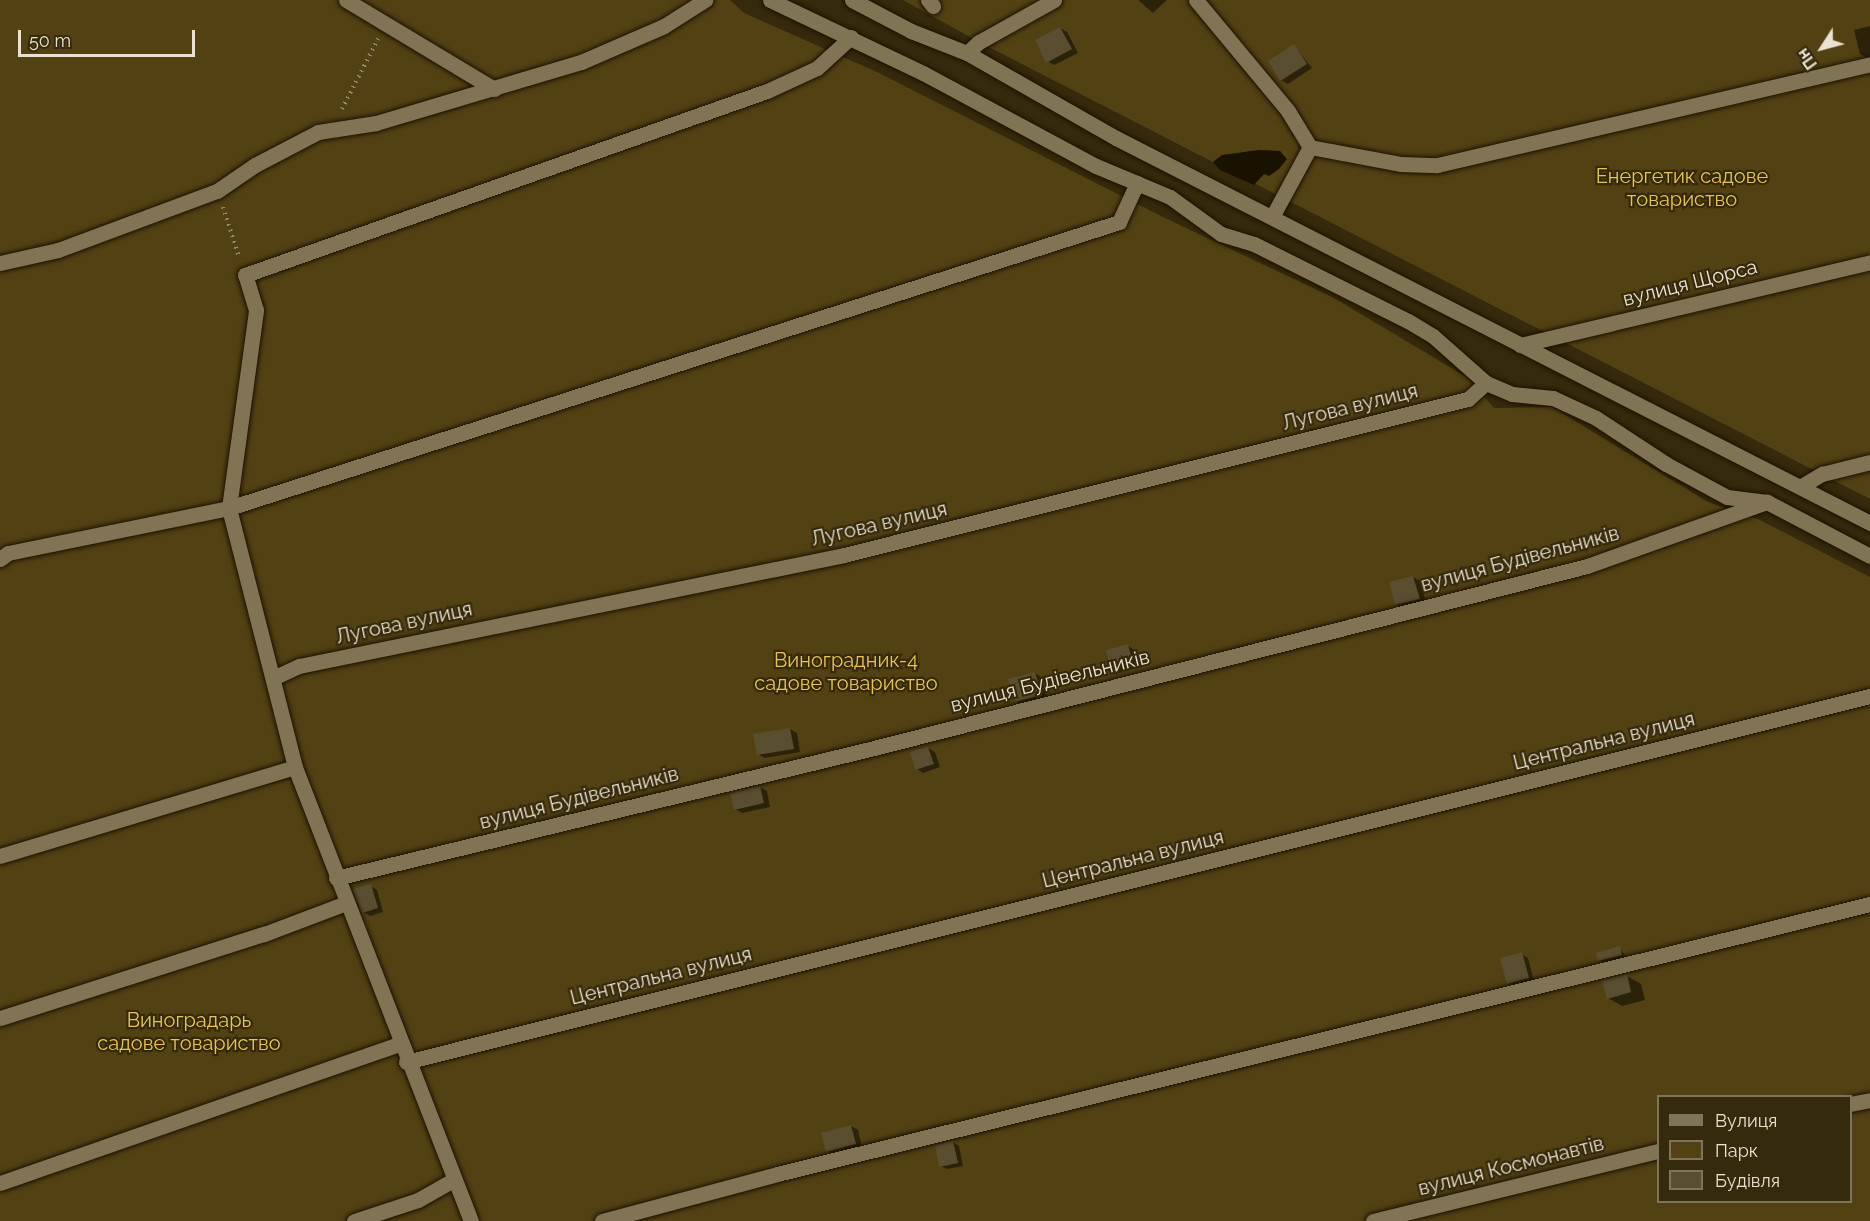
<!DOCTYPE html>
<html>
<head>
<meta charset="utf-8">
<style>
	body { margin:0 }
	#map { position:relative; width:1870px; height:1221px; overflow:hidden; background:#352a0b; font-family:Raleway,sans-serif }
	div>[style] { position:absolute }
	.green>* { inset:0; background:#524113 }
	.water>* { inset:0; background:#1a1200 }
	.shadow>* { inset:0; background:#0007 }
	.building>* { inset:0; background:#5a4e30 }
	.path>* { height:4px; margin-top:-2px; transform-origin:0; background:repeating-linear-gradient(90deg,#928a72 0 1.5px,transparent 0 6px) }
	.roads { filter:drop-shadow(0 0 2px #1b1200) drop-shadow(0 0 2px #1b1200) }
	.minor>* { height:15px; margin:-7.5px; padding:0 7.5px; transform-origin:7.5px; border-radius:7.5px; background:#817455 }
	span { translate:-50% -50%; white-space:nowrap; text-align:center; line-height:1.15; -webkit-text-stroke:4.5px #352a0b; paint-order:stroke }
	.park-label { font-size:20px; color:#e8c25d }
	.street-label { font-size:20px; color:#e9e2d1 }
	.legend { position:absolute; left:1657px; top:1095px; width:195px; height:108px; box-sizing:border-box; background:#352a0b; border:2px solid #7d745a; margin:0; padding:8px 10px; list-style:none; font-size:18px; color:#e9e2d1 }
	.legend li { display:flex; align-items:center; gap:12px; height:30px }
	.legend b { width:30px; border:2px solid #7d745a }
	.north { position:absolute; left:1792px; top:18px; width:60px; height:60px; -webkit-text-stroke:4px #352a0b; paint-order:stroke; rotate:234deg; font-size:16px; font-weight:700; line-height:24px; text-align:center; color:#e9e2d1 }
	.north::after { content:''; display:block; margin:auto; width:21px; height:27px; background:#e9e2d1; clip-path:polygon(50% 0,100% 100%,50% 72%,0 100%) }
	.scale { position:absolute; left:18px; top:30px; width:177px; height:27px; box-sizing:border-box; border:3px solid #e9e2d1; border-top:0; padding-left:8px; font-size:18px; line-height:21px; white-space:nowrap; color:#e9e2d1; -webkit-text-stroke:4px #352a0b; paint-order:stroke }
</style>
</head>
<body>
<div id="map">
	<div class="green">
		<div style="clip-path:polygon(evenodd,0 0,730px 0,744px 13px,877px 72px,1163px 217px,1334px 298px,1468px 378px,1494px 408px,1552px 407px,1708px 502px,1758px 519px,1870px 577px,1870px 1221px,0 1221px,0 0,1658px 1096px,1850px 1096px,1850px 1202px,1658px 1202px,1658px 1096px)"></div>
		<div style="clip-path:polygon(903px 0,1870px 0,1870px 499px,979px 42px)"></div>
	</div>
	<div class="water">
		<div style="clip-path:polygon(1259px 150px,1280px 151px,1287px 159px,1279px 169px,1269px 176px,1264px 174px,1254px 185px,1220px 170px,1213px 162px,1222px 155px)"></div>
	</div>
	<div class="shadow">
		<div style="clip-path:polygon(1138px 0,1167px 0,1153px 13px)"></div>
		<div style="clip-path:polygon(1870px 26px,1870px 57px,1867px 58px,1860px 54px,1854px 30px)"></div>
		<div style="clip-path:polygon(1060px 28px,1067px 32px,1078px 53px,1054px 65px,1047px 61px)"></div>
		<div style="clip-path:polygon(1294px 46px,1312px 68px,1288px 84px,1281px 80px)"></div>
		<div style="clip-path:polygon(1413px 577px,1420px 581px,1426px 602px,1403px 608px,1396px 604px)"></div>
		<div style="clip-path:polygon(1128px 646px,1134px 650px,1139px 667px,1119px 673px,1112px 669px)"></div>
		<div style="clip-path:polygon(1035px 673px,1041px 677px,1047px 699px,1023px 705px,1016px 701px)"></div>
		<div style="clip-path:polygon(790px 729px,797px 733px,800px 752px,765px 758px,758px 754px)"></div>
		<div style="clip-path:polygon(928px 748px,935px 752px,940px 767px,923px 773px,917px 769px)"></div>
		<div style="clip-path:polygon(760px 787px,767px 791px,770px 807px,742px 813px,735px 809px)"></div>
		<div style="clip-path:polygon(371px 886px,377px 890px,383px 912px,370px 916px,363px 912px)"></div>
		<div style="clip-path:polygon(1619px 948px,1628px 959px,1606px 964px,1599px 960px)"></div>
		<div style="clip-path:polygon(1521px 954px,1528px 958px,1534px 981px,1515px 986px,1508px 983px)"></div>
		<div style="clip-path:polygon(1627px 976px,1641px 984px,1645px 1000px,1622px 1006px,1608px 998px)"></div>
		<div style="clip-path:polygon(851px 1126px,858px 1130px,862px 1147px,834px 1155px,827px 1151px)"></div>
		<div style="clip-path:polygon(953px 1142px,959px 1146px,963px 1166px,947px 1169px,941px 1166px)"></div>
	</div>
	<div class="building">
		<div style="clip-path:polygon(1060px 27px,1072px 49px,1046px 63px,1035px 40px)"></div>
		<div style="clip-path:polygon(1294px 44px,1307px 64px,1280px 81px,1268px 61px)"></div>
		<div style="clip-path:polygon(1413px 576px,1420px 599px,1395px 605px,1389px 582px)"></div>
		<div style="clip-path:polygon(1128px 644px,1133px 664px,1111px 670px,1106px 650px)"></div>
		<div style="clip-path:polygon(1035px 672px,1042px 695px,1015px 702px,1008px 679px)"></div>
		<div style="clip-path:polygon(790px 728px,794px 749px,757px 755px,753px 734px)"></div>
		<div style="clip-path:polygon(928px 747px,934px 764px,915px 770px,910px 752px)"></div>
		<div style="clip-path:polygon(760px 786px,764px 803px,734px 810px,730px 793px)"></div>
		<div style="clip-path:polygon(371px 884px,378px 908px,362px 913px,353px 889px)"></div>
		<div style="clip-path:polygon(1620px 946px,1622px 955px,1598px 961px,1596px 953px)"></div>
		<div style="clip-path:polygon(1522px 952px,1529px 978px,1507px 984px,1500px 958px)"></div>
		<div style="clip-path:polygon(1627px 974px,1631px 992px,1607px 999px,1602px 980px)"></div>
		<div style="clip-path:polygon(851px 1125px,856px 1144px,826px 1152px,821px 1133px)"></div>
		<div style="clip-path:polygon(953px 1141px,958px 1163px,939px 1167px,935px 1145px)"></div>
	</div>
	<div class="path">
		<div style="left:342px;top:109px;width:79px;rotate:-62.8deg"></div>
		<div style="left:223px;top:207px;width:52px;rotate:72.3deg"></div>
	</div>
	<div class="roads">
		<div class="minor">
			<div style="left:346px;top:0;width:173px;rotate:31deg"></div>
			<div style="left:770px;top:0;width:170px;rotate:25.5deg"></div>
			<div style="left:923px;top:73px;width:196px;rotate:28.3deg"></div>
			<div style="left:1096px;top:166px;width:80px;rotate:22.7deg"></div>
			<div style="left:1170px;top:197px;width:63px;rotate:36deg"></div>
			<div style="left:1221px;top:234px;width:34px;rotate:17deg"></div>
			<div style="left:1254px;top:244px;width:172px;rotate:26.6deg"></div>
			<div style="left:1408px;top:321px;width:29px;rotate:31deg"></div>
			<div style="left:1433px;top:336px;width:71px;rotate:41.6deg"></div>
			<div style="left:1486px;top:383px;width:28px;rotate:23deg"></div>
			<div style="left:1512px;top:394px;width:41px;rotate:5.6deg"></div>
			<div style="left:1553px;top:398px;width:47px;rotate:24.9deg"></div>
			<div style="left:1596px;top:418px;width:84px;rotate:33.3deg"></div>
			<div style="left:1666px;top:464px;width:69px;rotate:28.4deg"></div>
			<div style="left:1727px;top:497px;width:40px;rotate:7.1deg"></div>
			<div style="left:1767px;top:502px;width:116px;rotate:27.7deg"></div>
			<div style="left:852px;top:0;width:67px;rotate:27.7deg"></div>
			<div style="left:911px;top:31px;width:60px;rotate:21.4deg"></div>
			<div style="left:967px;top:53px;width:172px;rotate:29.7deg"></div>
			<div style="left:1116px;top:138px;width:847px;rotate:27.05deg"></div>
			<div style="left:928px;top:0;width:8px;rotate:50deg"></div>
			<div style="left:1196px;top:0;width:144px;rotate:50.3deg"></div>
			<div style="left:1288px;top:111px;width:42px;rotate:58.6deg"></div>
			<div style="left:967px;top:53px;width:16px;rotate:-43deg"></div>
			<div style="left:979px;top:42px;width:86px;rotate:-29.2deg"></div>
			<div style="left:1272px;top:217px;width:80px;rotate:-61.5deg"></div>
			<div style="left:1310px;top:147px;width:93px;rotate:10.6deg"></div>
			<div style="left:1401px;top:164px;width:36px;rotate:2deg"></div>
			<div style="left:1437px;top:165px;width:445px;rotate:-13.1deg"></div>
			<div style="left:0;top:263px;width:59px;rotate:-12.6deg"></div>
			<div style="left:58px;top:250px;width:170px;rotate:-20.4deg"></div>
			<div style="left:217px;top:191px;width:46px;rotate:-34.4deg"></div>
			<div style="left:255px;top:165px;width:71px;rotate:-27.6deg"></div>
			<div style="left:318px;top:132px;width:59px;rotate:-8.8deg"></div>
			<div style="left:376px;top:123px;width:214px;rotate:-16.6deg"></div>
			<div style="left:581px;top:62px;width:90px;rotate:-23.4deg"></div>
			<div style="left:664px;top:26px;width:49px;rotate:-32.4deg"></div>
			<div style="left:1520px;top:345px;width:360px;rotate:-13.3deg"></div>
			<div style="left:1800px;top:487px;width:26px;rotate:-31deg"></div>
			<div style="left:1822px;top:474px;width:49px;rotate:-14deg"></div>
			<div style="left:0;top:559px;width:10px;rotate:-37deg"></div>
			<div style="left:8px;top:553px;width:226px;rotate:-11.5deg"></div>
			<div style="left:229px;top:508px;width:935px;rotate:-17.81deg"></div>
			<div style="left:1119px;top:222px;width:43px;rotate:-65.2deg"></div>
			<div style="left:273px;top:678px;width:29px;rotate:-25deg"></div>
			<div style="left:299px;top:666px;width:556px;rotate:-11.51deg"></div>
			<div style="left:844px;top:555px;width:643px;rotate:-14.04deg"></div>
			<div style="left:1468px;top:399px;width:24px;rotate:-42deg"></div>
			<div style="left:0;top:856px;width:308px;rotate:-16.8deg"></div>
			<div style="left:336px;top:878px;width:553px;rotate:-13.58deg"></div>
			<div style="left:874px;top:748px;width:736px;rotate:-14.32deg"></div>
			<div style="left:1587px;top:566px;width:191px;rotate:-19.6deg"></div>
			<div style="left:0;top:1018px;width:277px;rotate:-17.7deg"></div>
			<div style="left:264px;top:934px;width:88px;rotate:-20.7deg"></div>
			<div style="left:406px;top:1062px;width:1509px;rotate:-14.04deg"></div>
			<div style="left:1850px;top:1104px;width:20px;rotate:-11deg"></div>
			<div style="left:0;top:1183px;width:423px;rotate:-19.2deg"></div>
			<div style="left:354px;top:1221px;width:67px;rotate:-18.2deg"></div>
			<div style="left:418px;top:1200px;width:40px;rotate:-29.7deg"></div>
			<div style="left:471px;top:1221px;width:487px;rotate:-111.2deg"></div>
			<div style="left:295px;top:767px;width:267px;rotate:-104.3deg"></div>
			<div style="left:229px;top:508px;width:200px;rotate:-82.2deg"></div>
			<div style="left:256px;top:310px;width:37px;rotate:-107deg"></div>
			<div style="left:245px;top:275px;width:553px;rotate:-19.42deg"></div>
			<div style="left:767px;top:91px;width:55px;rotate:-24.7deg"></div>
			<div style="left:817px;top:68px;width:46px;rotate:-42.4deg"></div>
			<div style="left:602px;top:1221px;width:181px;rotate:-15deg"></div>
			<div style="left:777px;top:1174px;width:1126px;rotate:-13.88deg"></div>
			<div style="left:1373px;top:1221px;width:293px;rotate:-13.8deg"></div>
		</div>
	</div>
	<div class="park-label">
		<span style="left:1682px;top:188px">Енергетик садове<br>товариство</span>
		<span style="left:846px;top:672px">Виноградник-4<br>садове товариство</span>
		<span style="left:189px;top:1032px">Виноградарь<br>садове товариство</span>
	</div>
	<div class="street-label">
		<span style="left:1690px;top:283px;rotate:-14deg">вулиця Щорса</span>
		<span style="left:1350px;top:407px;rotate:-14deg">Лугова вулиця</span>
		<span style="left:879px;top:524px;rotate:-13deg">Лугова вулиця</span>
		<span style="left:1520px;top:559px;rotate:-15deg">вулиця Будівельників</span>
		<span style="left:404px;top:623px;rotate:-12deg">Лугова вулиця</span>
		<span style="left:1050px;top:681px;rotate:-14deg">вулиця Будівельників</span>
		<span style="left:1604px;top:741px;rotate:-14deg">Центральна вулиця</span>
		<span style="left:579px;top:798px;rotate:-14deg">вулиця Будівельників</span>
		<span style="left:1133px;top:859px;rotate:-14deg">Центральна вулиця</span>
		<span style="left:661px;top:976px;rotate:-14deg">Центральна вулиця</span>
		<span style="left:1511px;top:1166px;rotate:-14deg">вулиця Космонавтів</span>
	</div>
	<ul class="legend">
	<li><b style="height:8px;background:#817455"></b>Вулиця</li>
	<li><b style="height:16px;background:#524113"></b>Парк</li>
	<li><b style="height:16px;background:#5a4e30"></b>Будівля</li>
	</ul>
	<div class="north">Пн</div>
	<div class="scale">50 m</div>
</div>
</body>
</html>
